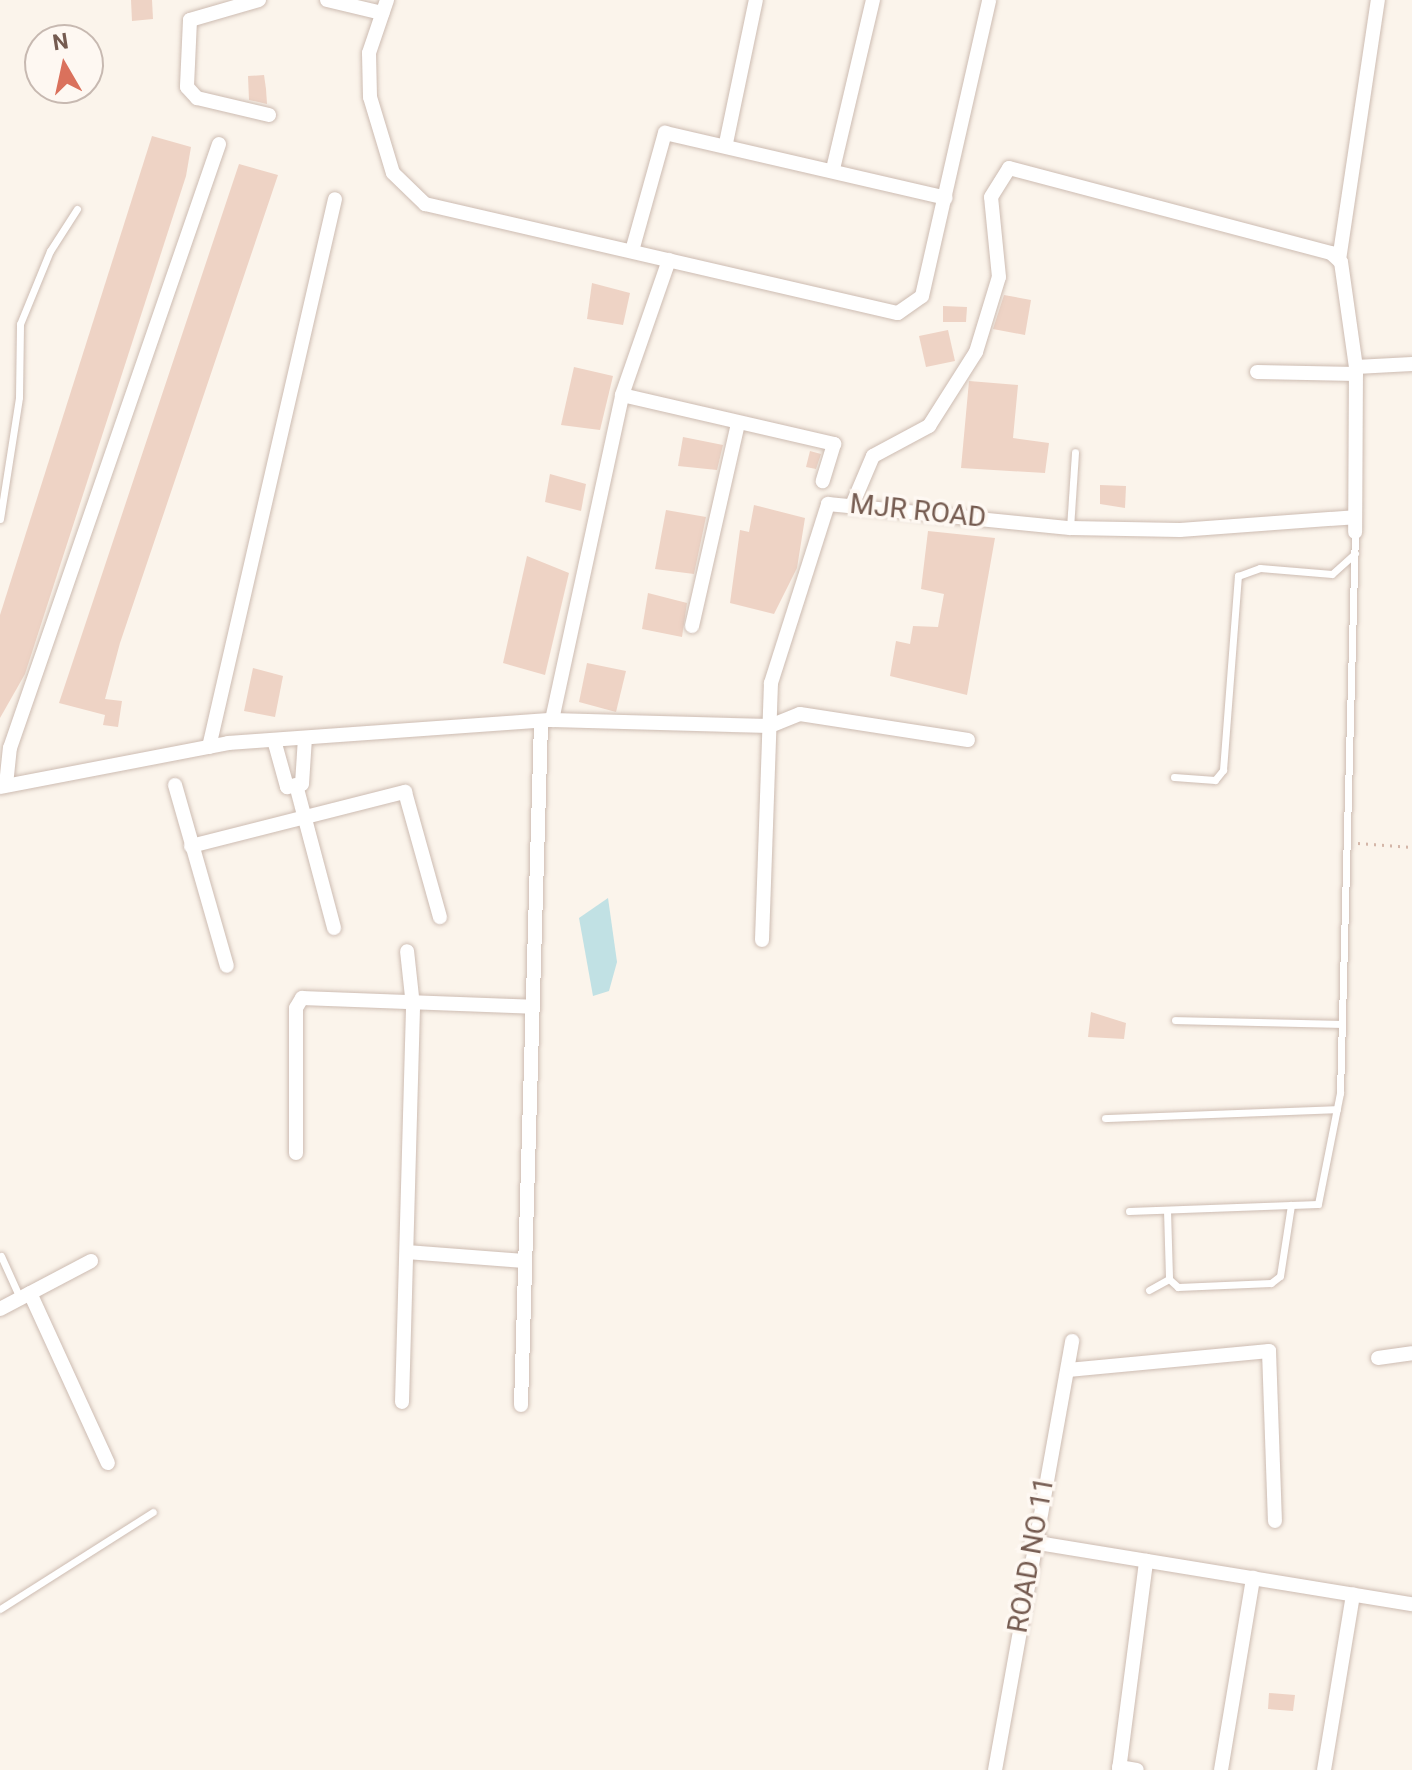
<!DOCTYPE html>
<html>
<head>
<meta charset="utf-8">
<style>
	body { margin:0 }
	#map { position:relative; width:1412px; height:1770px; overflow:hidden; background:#fbf4eb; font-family:Roboto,sans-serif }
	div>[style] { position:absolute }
	.water>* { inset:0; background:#c1e1e4 }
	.building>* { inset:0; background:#eed3c5 }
	.path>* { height:3px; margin-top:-1.5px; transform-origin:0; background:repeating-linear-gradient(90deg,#d4b6a8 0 2px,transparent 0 8px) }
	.roads { filter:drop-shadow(0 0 2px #cdbcb2) drop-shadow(0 0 2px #cdbcb2) }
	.service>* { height:7px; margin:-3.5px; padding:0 3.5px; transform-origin:3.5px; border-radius:3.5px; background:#fff }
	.minor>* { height:14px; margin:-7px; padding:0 7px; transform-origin:7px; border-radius:7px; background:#fff }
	span { translate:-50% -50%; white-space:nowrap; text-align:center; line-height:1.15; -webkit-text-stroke:7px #fef8f2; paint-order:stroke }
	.street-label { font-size:28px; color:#755b50 }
	.north { position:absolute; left:24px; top:24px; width:80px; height:80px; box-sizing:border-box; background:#fef8f2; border:2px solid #c7b9b1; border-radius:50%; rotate:351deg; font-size:22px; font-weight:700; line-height:32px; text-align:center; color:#755b50 }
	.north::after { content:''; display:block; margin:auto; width:28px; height:36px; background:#da715c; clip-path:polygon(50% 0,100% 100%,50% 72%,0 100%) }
</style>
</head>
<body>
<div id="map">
	<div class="water">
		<div style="clip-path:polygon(608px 898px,617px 962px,609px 991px,593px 996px,579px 918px)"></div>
	</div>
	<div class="building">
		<div style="clip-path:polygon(131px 0,152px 0,153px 19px,132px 21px)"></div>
		<div style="clip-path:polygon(264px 75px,266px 89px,267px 104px,249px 100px,248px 76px)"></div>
		<div style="clip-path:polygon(152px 136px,191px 147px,186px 176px,25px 674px,0 718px,0 615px)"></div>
		<div style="clip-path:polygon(239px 164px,278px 175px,120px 643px,105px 699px,122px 701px,118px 727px,103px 725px,105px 715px,59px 703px)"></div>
		<div style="clip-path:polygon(592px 283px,630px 293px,623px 325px,587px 319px)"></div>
		<div style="clip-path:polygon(1004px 295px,1031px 300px,1025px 335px,993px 329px)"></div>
		<div style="clip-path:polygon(943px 306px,967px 307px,966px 322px,943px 322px)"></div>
		<div style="clip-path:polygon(948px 330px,955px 361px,926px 367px,919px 336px)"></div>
		<div style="clip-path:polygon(574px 367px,613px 376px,600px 430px,561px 425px)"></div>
		<div style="clip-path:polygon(969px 381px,1018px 385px,1013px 438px,1049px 443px,1045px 473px,961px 468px)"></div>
		<div style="clip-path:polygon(683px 437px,723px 445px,717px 470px,678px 466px)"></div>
		<div style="clip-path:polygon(810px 451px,821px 454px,816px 469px,806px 467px)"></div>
		<div style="clip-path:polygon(550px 474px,586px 484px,581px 511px,545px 502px)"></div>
		<div style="clip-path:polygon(1100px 485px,1126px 486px,1125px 508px,1100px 504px)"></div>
		<div style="clip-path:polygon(754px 505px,805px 518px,797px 568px,774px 614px,730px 603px,740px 530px,749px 532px)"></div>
		<div style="clip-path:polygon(666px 510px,706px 517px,694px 574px,655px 569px)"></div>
		<div style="clip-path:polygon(928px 531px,995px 538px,967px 695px,890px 676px,896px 641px,910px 644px,913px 626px,938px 627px,944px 594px,921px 589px)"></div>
		<div style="clip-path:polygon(527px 556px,569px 573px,545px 675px,503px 663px)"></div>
		<div style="clip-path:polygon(648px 593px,687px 603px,682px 637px,642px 629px)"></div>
		<div style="clip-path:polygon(587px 663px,626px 671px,616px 712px,579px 702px)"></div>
		<div style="clip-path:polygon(253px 668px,283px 676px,275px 717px,244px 711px)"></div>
		<div style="clip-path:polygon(1091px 1012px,1126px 1023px,1124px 1039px,1088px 1037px)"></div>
		<div style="clip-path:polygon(1269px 1693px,1295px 1695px,1293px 1711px,1268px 1709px)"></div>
	</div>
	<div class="path">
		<div style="left:1358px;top:843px;width:54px;rotate:4.2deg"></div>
	</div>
	<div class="roads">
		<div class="service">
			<div style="left:0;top:519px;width:123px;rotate:-81.1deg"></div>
			<div style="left:19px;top:397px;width:73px;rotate:-89.2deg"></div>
			<div style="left:20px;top:324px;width:79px;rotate:-67.7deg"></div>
			<div style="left:50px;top:251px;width:50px;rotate:-57.3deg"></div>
			<div style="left:1070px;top:528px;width:76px;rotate:-86.2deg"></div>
			<div style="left:1174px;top:777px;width:41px;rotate:4.2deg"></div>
			<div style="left:1215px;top:780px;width:13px;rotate:-51deg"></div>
			<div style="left:1223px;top:770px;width:195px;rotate:-85.6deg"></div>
			<div style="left:1238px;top:576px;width:23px;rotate:-20deg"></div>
			<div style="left:1260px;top:568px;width:72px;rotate:4.8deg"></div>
			<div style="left:1332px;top:574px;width:31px;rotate:-42deg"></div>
			<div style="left:1175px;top:1020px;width:165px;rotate:1.4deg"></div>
			<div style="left:1105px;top:1118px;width:232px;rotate:-2.2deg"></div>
			<div style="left:1167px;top:1210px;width:69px;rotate:88.3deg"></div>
			<div style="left:1169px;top:1279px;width:12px;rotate:42deg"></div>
			<div style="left:1178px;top:1287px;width:93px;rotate:-2.5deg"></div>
			<div style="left:1271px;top:1283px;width:11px;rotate:-38deg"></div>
			<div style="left:1280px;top:1276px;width:72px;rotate:-81.2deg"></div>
			<div style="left:1129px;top:1211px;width:189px;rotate:-2.1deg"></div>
			<div style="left:1318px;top:1204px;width:113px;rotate:-78.8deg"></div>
			<div style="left:1340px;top:1093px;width:561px;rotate:-88.47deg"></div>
			<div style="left:1px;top:1256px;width:46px;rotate:65.7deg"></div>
			<div style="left:1149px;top:1290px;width:23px;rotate:-29deg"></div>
			<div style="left:0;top:1609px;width:181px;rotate:-32.4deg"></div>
		</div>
		<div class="minor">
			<div style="left:259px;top:0;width:72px;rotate:163.8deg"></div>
			<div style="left:190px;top:20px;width:67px;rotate:92.6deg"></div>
			<div style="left:187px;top:87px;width:15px;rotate:48deg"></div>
			<div style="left:197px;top:98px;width:74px;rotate:13.3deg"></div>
			<div style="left:327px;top:0;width:57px;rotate:13.3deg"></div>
			<div style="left:387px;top:0;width:56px;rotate:108.8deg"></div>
			<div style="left:369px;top:53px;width:44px;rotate:88.7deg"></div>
			<div style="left:370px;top:97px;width:79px;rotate:73.2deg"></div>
			<div style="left:393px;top:173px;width:45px;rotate:44.1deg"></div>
			<div style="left:425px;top:204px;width:485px;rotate:13deg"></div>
			<div style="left:898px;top:313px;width:29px;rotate:-35deg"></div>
			<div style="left:922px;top:296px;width:303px;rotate:-77.2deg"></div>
			<div style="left:726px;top:143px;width:146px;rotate:-78.2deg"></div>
			<div style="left:833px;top:169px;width:174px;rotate:-76.7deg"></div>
			<div style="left:632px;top:251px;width:123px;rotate:-74.4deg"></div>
			<div style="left:665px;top:133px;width:288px;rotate:13deg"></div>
			<div style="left:1339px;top:260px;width:263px;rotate:-81.5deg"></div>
			<div style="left:1356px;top:367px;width:56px;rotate:-3.1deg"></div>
			<div style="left:1257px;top:372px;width:99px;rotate:1.2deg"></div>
			<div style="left:622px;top:395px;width:218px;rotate:13deg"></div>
			<div style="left:834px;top:444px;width:39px;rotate:107deg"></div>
			<div style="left:853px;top:503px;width:51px;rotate:-66.9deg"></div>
			<div style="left:873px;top:456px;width:64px;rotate:-28.2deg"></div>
			<div style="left:929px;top:426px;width:88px;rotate:-57.6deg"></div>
			<div style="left:976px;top:352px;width:78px;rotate:-73deg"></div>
			<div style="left:999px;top:277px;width:80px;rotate:-95.7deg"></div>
			<div style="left:991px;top:197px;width:34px;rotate:-58deg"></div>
			<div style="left:1009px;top:168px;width:333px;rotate:14.8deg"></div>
			<div style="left:1331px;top:253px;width:13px;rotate:42deg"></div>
			<div style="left:1341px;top:262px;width:106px;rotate:81.9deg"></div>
			<div style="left:1356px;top:367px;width:165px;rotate:90.3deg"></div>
			<div style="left:692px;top:626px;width:207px;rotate:-77.2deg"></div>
			<div style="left:552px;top:720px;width:332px;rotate:-77.8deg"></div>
			<div style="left:622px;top:395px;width:143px;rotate:-70.8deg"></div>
			<div style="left:274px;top:740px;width:49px;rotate:74.5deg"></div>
			<div style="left:287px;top:787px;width:15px;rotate:-11deg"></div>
			<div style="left:302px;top:784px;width:46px;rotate:-86.3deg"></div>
			<div style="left:209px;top:747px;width:562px;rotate:-77.05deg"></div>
			<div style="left:6px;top:785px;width:37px;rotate:-84deg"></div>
			<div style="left:10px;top:748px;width:639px;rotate:-70.91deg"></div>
			<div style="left:175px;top:785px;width:188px;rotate:74deg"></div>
			<div style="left:296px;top:785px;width:148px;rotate:75.1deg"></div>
			<div style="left:0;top:787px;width:232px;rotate:-10.9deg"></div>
			<div style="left:228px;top:743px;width:325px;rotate:-4.1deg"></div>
			<div style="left:552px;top:720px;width:218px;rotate:1.6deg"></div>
			<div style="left:770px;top:726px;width:32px;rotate:-22deg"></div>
			<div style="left:800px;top:714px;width:170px;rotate:8.8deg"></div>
			<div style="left:191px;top:846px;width:221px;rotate:-14.2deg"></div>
			<div style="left:405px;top:792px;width:130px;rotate:74.4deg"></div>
			<div style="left:762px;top:940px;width:257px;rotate:-88deg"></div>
			<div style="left:771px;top:683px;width:188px;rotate:-72.3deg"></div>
			<div style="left:828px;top:504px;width:243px;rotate:5.7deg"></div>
			<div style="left:1070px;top:528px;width:110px;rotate:1deg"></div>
			<div style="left:1180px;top:530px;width:175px;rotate:-4.2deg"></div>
			<div style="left:296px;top:1153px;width:145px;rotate:-90deg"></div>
			<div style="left:296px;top:1008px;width:12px;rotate:-59deg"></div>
			<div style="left:302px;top:998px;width:230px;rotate:2.2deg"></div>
			<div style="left:407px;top:1252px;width:117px;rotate:4.4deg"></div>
			<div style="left:30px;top:1293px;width:187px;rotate:65.4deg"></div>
			<div style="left:0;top:1309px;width:103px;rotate:-27.8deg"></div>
			<div style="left:1378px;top:1358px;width:34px;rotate:-8deg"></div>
			<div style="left:1068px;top:1370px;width:202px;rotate:-5.4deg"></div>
			<div style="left:1269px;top:1351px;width:170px;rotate:88deg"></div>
			<div style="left:402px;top:1402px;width:396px;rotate:-88.4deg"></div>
			<div style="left:413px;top:1006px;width:55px;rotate:-96.2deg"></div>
			<div style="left:521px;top:1405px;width:683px;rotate:-88.32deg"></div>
			<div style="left:1032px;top:1542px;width:385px;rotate:9.3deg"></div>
			<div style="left:1119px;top:1767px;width:18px;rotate:9deg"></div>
			<div style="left:995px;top:1770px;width:436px;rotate:-79.8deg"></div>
			<div style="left:1119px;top:1770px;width:211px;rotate:-82.6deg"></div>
			<div style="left:1221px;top:1770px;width:195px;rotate:-80.5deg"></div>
			<div style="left:1324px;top:1770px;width:178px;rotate:-80.6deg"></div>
		</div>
	</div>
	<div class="street-label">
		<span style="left:918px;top:511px;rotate:6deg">MJR ROAD</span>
		<span style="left:1031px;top:1555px;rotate:-80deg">ROAD NO 11</span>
	</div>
	<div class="north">N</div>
</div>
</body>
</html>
